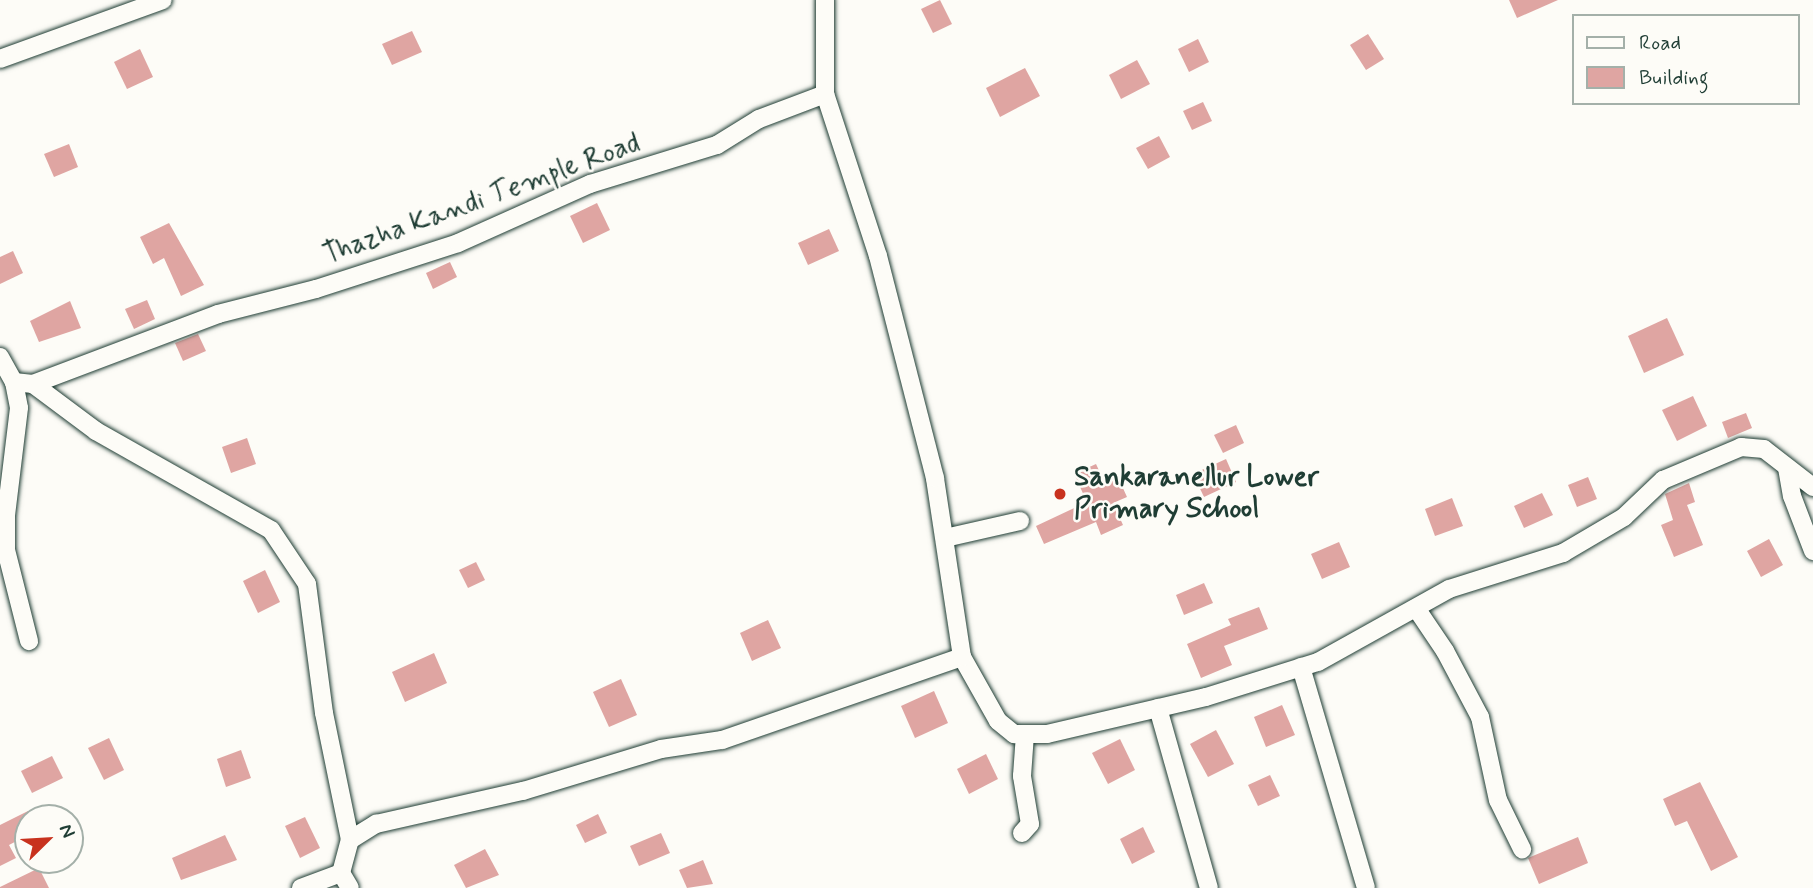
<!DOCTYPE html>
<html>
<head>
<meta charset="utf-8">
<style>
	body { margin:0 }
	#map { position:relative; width:1813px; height:888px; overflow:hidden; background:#fdfcf7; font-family:Mynerve,sans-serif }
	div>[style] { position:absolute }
	.building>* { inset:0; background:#dfa5a2 }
	.roads { filter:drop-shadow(0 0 2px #1f3d34) drop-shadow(0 0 2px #1f3d34) }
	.minor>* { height:18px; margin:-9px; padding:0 9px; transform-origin:9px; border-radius:9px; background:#fdfcf7 }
	.dots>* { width:19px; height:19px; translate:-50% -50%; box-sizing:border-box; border:4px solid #fdfcf7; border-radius:50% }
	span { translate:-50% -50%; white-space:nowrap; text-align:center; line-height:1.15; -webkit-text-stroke:5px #fdfcf7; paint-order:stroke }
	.street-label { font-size:28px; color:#1f3d34 }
	.poi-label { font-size:28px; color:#1f3d34; font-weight:700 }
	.left { translate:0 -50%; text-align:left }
	.legend { position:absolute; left:1572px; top:14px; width:228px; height:91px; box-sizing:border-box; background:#fdfcf7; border:2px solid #a4b0a9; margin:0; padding:9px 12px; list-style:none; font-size:21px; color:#1f3d34 }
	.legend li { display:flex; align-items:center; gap:14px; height:35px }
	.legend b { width:35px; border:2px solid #a4b0a9 }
	.north { position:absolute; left:14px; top:804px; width:70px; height:70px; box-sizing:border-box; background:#fdfcf7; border:2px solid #a4b0a9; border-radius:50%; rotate:66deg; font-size:19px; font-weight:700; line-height:28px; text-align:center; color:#1f3d34 }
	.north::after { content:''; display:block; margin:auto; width:24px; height:32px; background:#c8321e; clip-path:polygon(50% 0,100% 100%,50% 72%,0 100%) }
</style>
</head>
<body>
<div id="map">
	<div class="building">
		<div style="clip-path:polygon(940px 0,952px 24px,933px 33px,921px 9px)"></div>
		<div style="clip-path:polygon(1509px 0,1558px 0,1517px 18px)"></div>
		<div style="clip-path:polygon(412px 31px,422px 52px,392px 65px,382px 44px)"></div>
		<div style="clip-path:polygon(1368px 34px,1384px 59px,1366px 70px,1350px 45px)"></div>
		<div style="clip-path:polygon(1198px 39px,1209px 62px,1189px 72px,1178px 49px)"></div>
		<div style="clip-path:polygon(140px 49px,153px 77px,127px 89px,114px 62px)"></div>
		<div style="clip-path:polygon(1137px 60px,1150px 84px,1121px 99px,1109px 75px)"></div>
		<div style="clip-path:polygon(1025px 68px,1040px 96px,1000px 117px,986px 88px)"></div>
		<div style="clip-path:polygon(1203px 102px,1212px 121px,1192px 130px,1183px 111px)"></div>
		<div style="clip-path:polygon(1159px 136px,1170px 157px,1148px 169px,1136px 148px)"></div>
		<div style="clip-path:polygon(69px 144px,78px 167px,54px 177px,44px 154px)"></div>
		<div style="clip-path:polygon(597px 203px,610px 230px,583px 243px,570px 216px)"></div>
		<div style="clip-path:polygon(169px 223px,204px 285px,181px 296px,164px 258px,153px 264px,140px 237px)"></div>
		<div style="clip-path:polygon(829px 229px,839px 251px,808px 265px,798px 243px)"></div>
		<div style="clip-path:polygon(13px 251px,23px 273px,0 284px,0 257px)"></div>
		<div style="clip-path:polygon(450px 262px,457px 277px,433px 289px,426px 273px)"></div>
		<div style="clip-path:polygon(147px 300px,155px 319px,134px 329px,125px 309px)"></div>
		<div style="clip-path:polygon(70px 301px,81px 328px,39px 342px,30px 321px)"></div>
		<div style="clip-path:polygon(1667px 318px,1684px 355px,1644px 373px,1628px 336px)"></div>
		<div style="clip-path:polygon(198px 334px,206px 351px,183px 361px,175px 343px)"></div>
		<div style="clip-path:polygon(1693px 396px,1707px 426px,1677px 441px,1662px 410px)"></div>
		<div style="clip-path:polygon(1746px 413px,1752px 428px,1728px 438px,1722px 422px)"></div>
		<div style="clip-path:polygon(1236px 425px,1244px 443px,1223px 453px,1214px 435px)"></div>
		<div style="clip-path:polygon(247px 438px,256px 464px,231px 473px,222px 447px)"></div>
		<div style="clip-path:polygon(1226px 459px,1236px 482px,1204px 497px,1193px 474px)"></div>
		<div style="clip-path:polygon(1096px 464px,1103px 479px,1117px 475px,1127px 497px,1113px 503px,1123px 525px,1101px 535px,1096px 522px,1044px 544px,1036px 526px,1087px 502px,1074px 474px)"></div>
		<div style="clip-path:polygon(1588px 477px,1597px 499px,1577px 507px,1568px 485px)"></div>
		<div style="clip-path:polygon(1689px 483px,1695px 502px,1687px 505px,1703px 545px,1674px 557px,1661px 525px,1673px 520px,1665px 494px)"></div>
		<div style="clip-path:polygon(1542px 493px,1553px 515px,1524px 528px,1514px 506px)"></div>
		<div style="clip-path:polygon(1452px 498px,1463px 526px,1435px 536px,1425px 509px)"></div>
		<div style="clip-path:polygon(1769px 539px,1783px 565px,1761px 577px,1747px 551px)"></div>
		<div style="clip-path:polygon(1339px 542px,1350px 567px,1322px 579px,1311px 554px)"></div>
		<div style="clip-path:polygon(476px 562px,485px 580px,468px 588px,459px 570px)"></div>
		<div style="clip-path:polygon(265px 570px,280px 602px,258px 613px,243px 581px)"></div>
		<div style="clip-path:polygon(1204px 583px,1213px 603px,1184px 615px,1176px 595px)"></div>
		<div style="clip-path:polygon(1259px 607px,1268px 629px,1224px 646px,1232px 665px,1201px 678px,1187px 644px,1231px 625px,1228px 619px)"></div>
		<div style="clip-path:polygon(768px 620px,781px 648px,752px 661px,740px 633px)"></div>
		<div style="clip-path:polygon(434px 653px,447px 683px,405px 702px,392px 672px)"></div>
		<div style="clip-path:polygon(621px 679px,637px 715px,609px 727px,593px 692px)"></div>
		<div style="clip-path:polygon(934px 691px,948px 723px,915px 738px,901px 706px)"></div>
		<div style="clip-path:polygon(1282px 705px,1295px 735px,1266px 747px,1254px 717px)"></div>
		<div style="clip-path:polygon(1216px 730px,1234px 764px,1208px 777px,1190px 744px)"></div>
		<div style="clip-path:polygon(109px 738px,124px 770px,104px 780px,88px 748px)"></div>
		<div style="clip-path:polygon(1120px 739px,1135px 770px,1108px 784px,1092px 753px)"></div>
		<div style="clip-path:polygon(241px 750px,251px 778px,226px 787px,217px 759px)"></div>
		<div style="clip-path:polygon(986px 754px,998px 779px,969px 794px,957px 769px)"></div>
		<div style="clip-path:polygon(52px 756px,63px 778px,32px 793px,21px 771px)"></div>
		<div style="clip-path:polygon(1270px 775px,1280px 796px,1258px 806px,1248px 785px)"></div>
		<div style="clip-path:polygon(1700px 782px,1738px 857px,1711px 871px,1687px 821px,1675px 826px,1663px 799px)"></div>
		<div style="clip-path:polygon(28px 811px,28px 835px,9px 845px,16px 858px,0 866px,0 825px)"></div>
		<div style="clip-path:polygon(598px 814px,607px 833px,585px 843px,576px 825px)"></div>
		<div style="clip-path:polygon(305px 817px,320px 848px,300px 858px,285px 826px)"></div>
		<div style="clip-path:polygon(1143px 827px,1155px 852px,1132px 864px,1120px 839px)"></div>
		<div style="clip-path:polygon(661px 833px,670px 853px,639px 866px,630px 846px)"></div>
		<div style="clip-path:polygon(225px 835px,237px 860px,181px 880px,172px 858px)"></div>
		<div style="clip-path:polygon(1578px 837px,1588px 863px,1539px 884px,1528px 858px)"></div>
		<div style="clip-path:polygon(485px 849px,499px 875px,466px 888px,454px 865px)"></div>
		<div style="clip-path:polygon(703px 860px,713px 884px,687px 888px,679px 870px)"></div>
		<div style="clip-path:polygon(39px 868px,49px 888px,0 888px,0 887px)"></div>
	</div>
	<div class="roads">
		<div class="minor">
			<div style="left:0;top:59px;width:173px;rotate:-19.9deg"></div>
			<div style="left:0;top:357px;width:29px;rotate:61deg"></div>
			<div style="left:14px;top:382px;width:26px;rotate:79deg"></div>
			<div style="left:19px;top:408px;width:108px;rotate:96.9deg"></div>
			<div style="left:6px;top:515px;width:35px;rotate:90deg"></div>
			<div style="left:6px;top:550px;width:94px;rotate:75.8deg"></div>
			<div style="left:14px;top:382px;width:19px;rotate:6deg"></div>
			<div style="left:33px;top:384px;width:79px;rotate:36.7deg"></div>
			<div style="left:96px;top:431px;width:201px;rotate:29.5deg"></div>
			<div style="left:271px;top:530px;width:65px;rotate:56.3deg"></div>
			<div style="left:307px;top:584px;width:130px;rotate:82.5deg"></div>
			<div style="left:324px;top:713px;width:130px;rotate:78.4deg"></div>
			<div style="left:33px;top:384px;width:198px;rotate:-20.7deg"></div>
			<div style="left:218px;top:314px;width:101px;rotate:-14.3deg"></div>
			<div style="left:316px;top:289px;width:149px;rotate:-17.9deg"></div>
			<div style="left:458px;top:243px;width:145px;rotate:-24.1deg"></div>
			<div style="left:590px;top:184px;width:133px;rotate:-17.1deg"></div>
			<div style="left:717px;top:145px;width:49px;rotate:-31.8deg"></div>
			<div style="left:759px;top:119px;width:71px;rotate:-20.7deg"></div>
			<div style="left:1787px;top:468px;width:28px;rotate:80deg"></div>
			<div style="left:1792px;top:496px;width:59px;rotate:69.1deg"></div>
			<div style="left:945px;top:538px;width:77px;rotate:-12.8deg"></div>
			<div style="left:1416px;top:608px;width:52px;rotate:56deg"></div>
			<div style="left:1445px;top:651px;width:75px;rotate:62.1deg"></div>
			<div style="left:1480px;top:717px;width:85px;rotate:77.8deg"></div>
			<div style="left:1498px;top:800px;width:55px;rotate:63.9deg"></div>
			<div style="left:962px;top:657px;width:73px;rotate:60.6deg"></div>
			<div style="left:998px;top:721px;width:21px;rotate:39deg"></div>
			<div style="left:1014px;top:734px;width:33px"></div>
			<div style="left:1047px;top:734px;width:163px;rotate:-13.1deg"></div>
			<div style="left:1206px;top:697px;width:117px;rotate:-17.4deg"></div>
			<div style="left:1318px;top:662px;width:150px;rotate:-29.1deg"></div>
			<div style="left:1449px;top:589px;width:120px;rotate:-17.5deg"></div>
			<div style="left:1563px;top:553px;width:71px;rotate:-30.5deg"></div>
			<div style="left:1624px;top:517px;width:54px;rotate:-43.5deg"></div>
			<div style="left:1663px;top:480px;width:85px;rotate:-22.9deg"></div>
			<div style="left:1741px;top:447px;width:23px;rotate:5deg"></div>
			<div style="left:1764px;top:449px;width:62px;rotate:37.8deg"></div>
			<div style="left:1301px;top:667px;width:230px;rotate:73.6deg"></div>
			<div style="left:1158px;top:708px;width:187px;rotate:74.2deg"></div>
			<div style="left:1022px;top:833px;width:12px;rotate:-48deg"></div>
			<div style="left:1030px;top:824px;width:49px;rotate:-99.5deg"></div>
			<div style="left:1022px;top:776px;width:42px;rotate:-85.9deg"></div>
			<div style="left:341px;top:873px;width:34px;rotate:-75deg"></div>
			<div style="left:350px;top:840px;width:31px;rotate:-32deg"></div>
			<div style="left:376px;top:824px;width:151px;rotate:-12.7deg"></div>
			<div style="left:523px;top:791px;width:144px;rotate:-16.9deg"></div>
			<div style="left:661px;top:749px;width:62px;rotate:-8.4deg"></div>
			<div style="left:722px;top:740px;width:254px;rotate:-19.1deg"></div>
			<div style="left:962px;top:657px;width:181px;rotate:-98.6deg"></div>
			<div style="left:935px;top:478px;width:229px;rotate:-104.4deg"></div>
			<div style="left:878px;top:256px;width:170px;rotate:-108.1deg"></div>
			<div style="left:825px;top:94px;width:94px;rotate:-90deg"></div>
			<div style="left:301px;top:888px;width:43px;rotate:-20.6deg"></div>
			<div style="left:341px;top:873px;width:17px;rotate:59deg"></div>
		</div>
	</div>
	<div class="dots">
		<div style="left:1060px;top:494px;background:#c8321e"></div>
	</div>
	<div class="street-label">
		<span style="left:482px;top:200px;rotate:-20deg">Thazha Kandi Temple Road</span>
	</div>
	<div class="poi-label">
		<span class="left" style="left:1074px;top:494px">Sankaranellur Lower<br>Primary School</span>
	</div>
	<ul class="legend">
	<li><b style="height:9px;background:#fdfcf7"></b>Road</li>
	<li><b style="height:19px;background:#dfa5a2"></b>Building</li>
	</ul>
	<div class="north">N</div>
</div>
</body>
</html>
